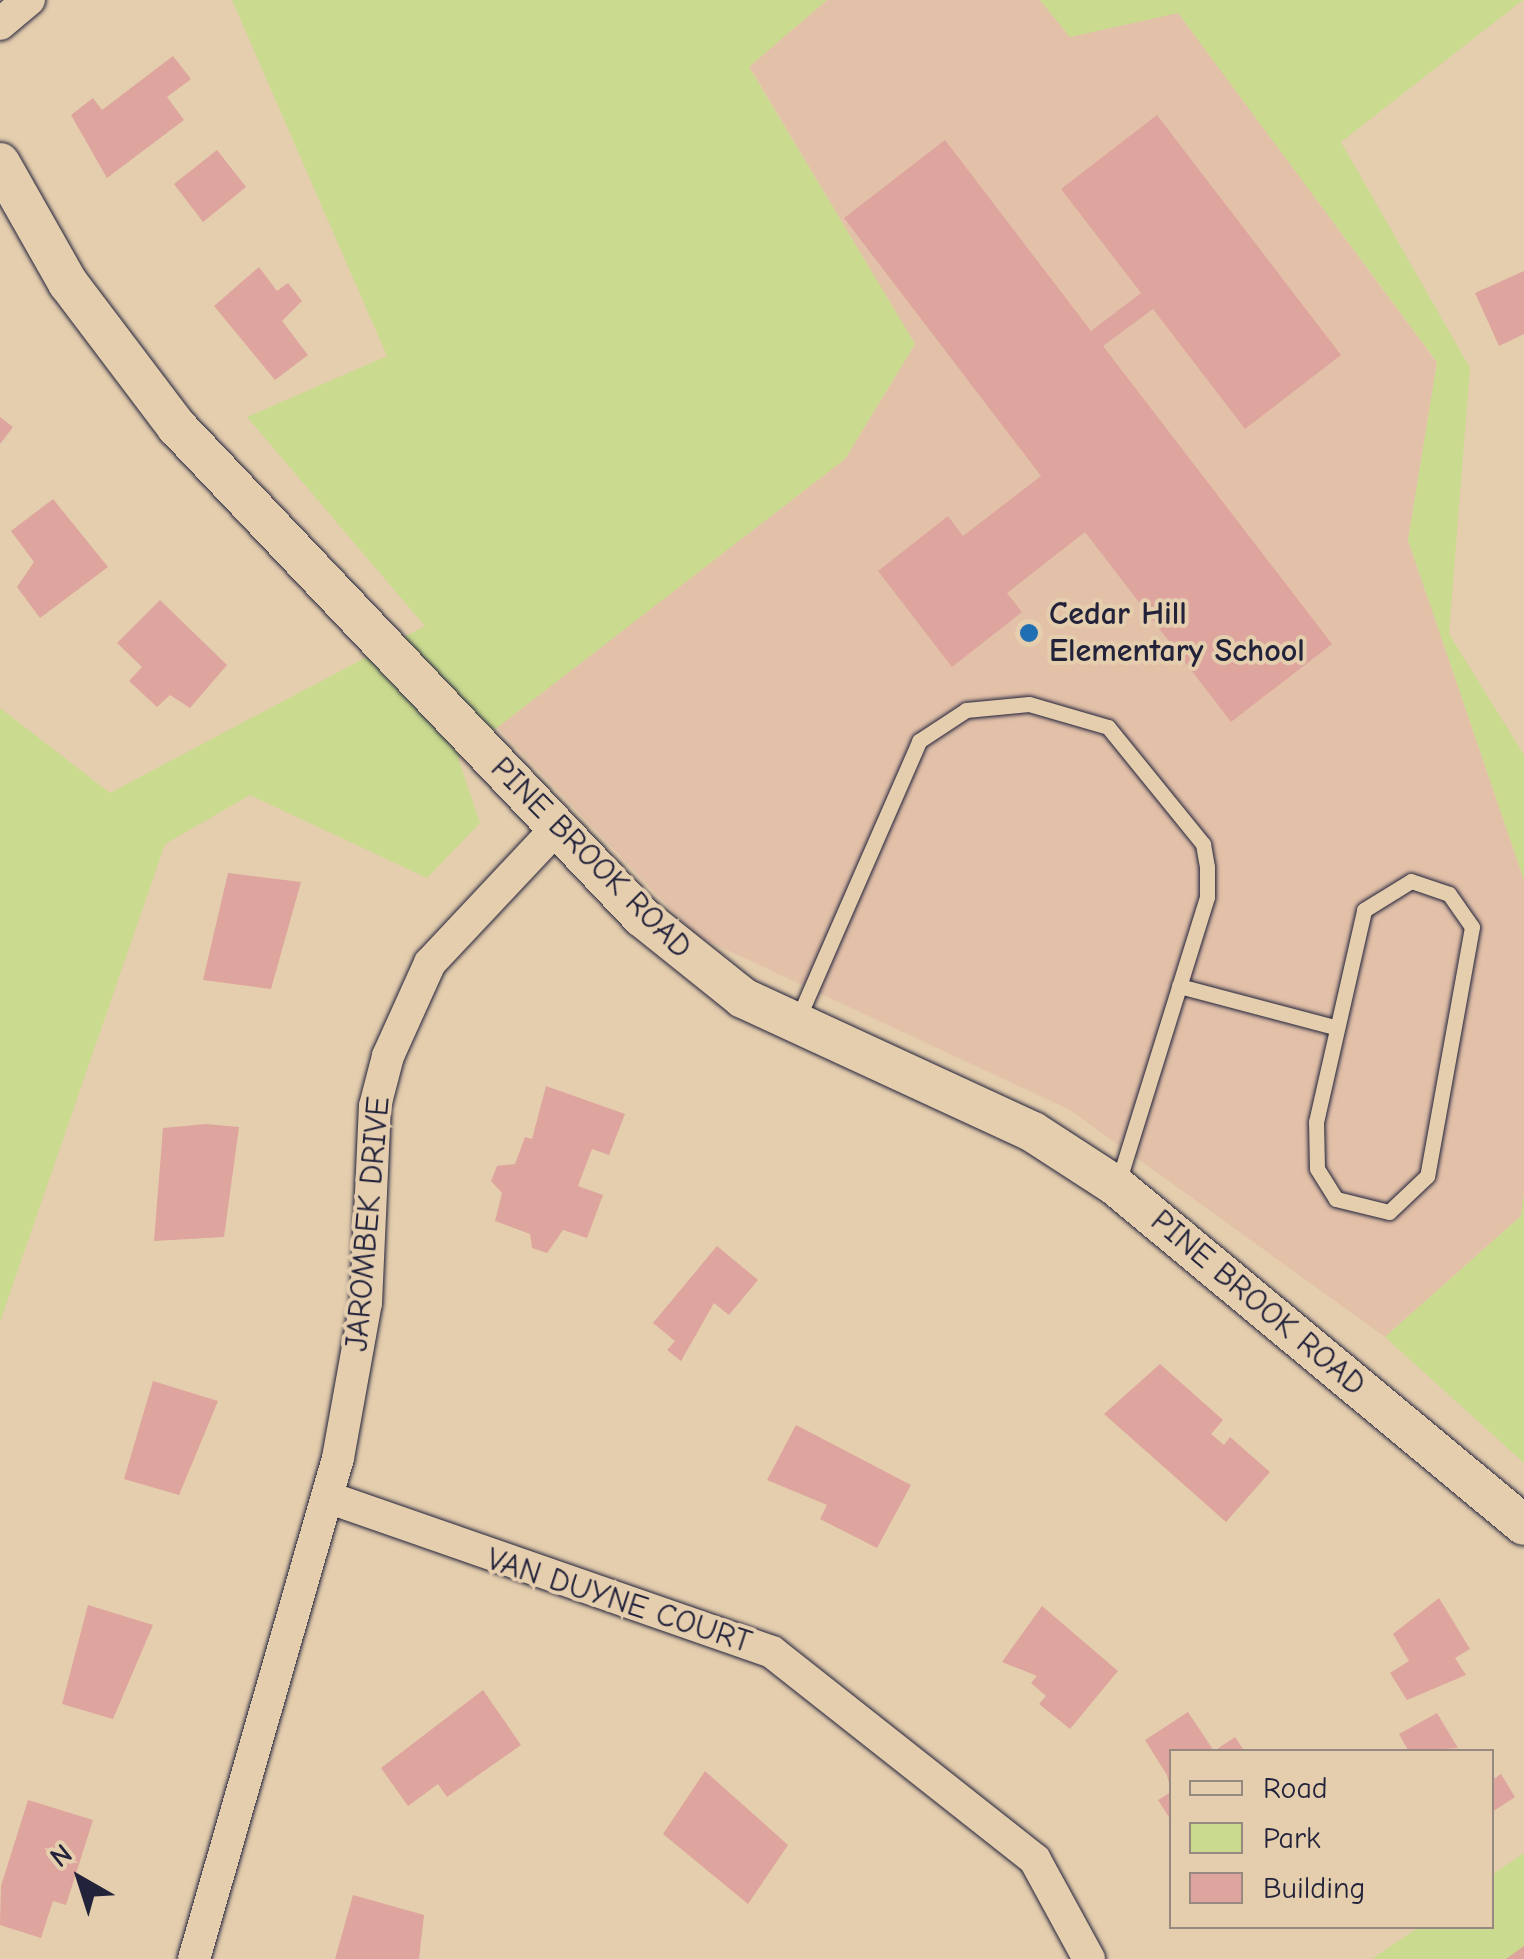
<!DOCTYPE html>
<html>
<head>
<meta charset="utf-8">
<style>
	body { margin:0 }
	#map { position:relative; width:1524px; height:1959px; overflow:hidden; background:#e5ceae; font-family:"Comic Neue",sans-serif }
	div>[style] { position:absolute }
	.built>* { inset:0; background:#e3c1a9 }
	.green>* { inset:0; background:#cada8f }
	.building>* { inset:0; background:#dea49e }
	.roads { filter:drop-shadow(0 0 2px #22223b) drop-shadow(0 0 2px #22223b) }
	.service>* { height:15px; margin:-7.5px; padding:0 7.5px; transform-origin:7.5px; border-radius:7.5px; background:#e5ceae }
	.minor>* { height:32px; margin:-16px; padding:0 16px; transform-origin:16px; border-radius:16px; background:#e5ceae }
	.tertiary>* { height:40px; margin:-20px; padding:0 20px; transform-origin:20px; border-radius:20px; background:#e5ceae }
	.dots>* { width:28px; height:28px; translate:-50% -50%; box-sizing:border-box; border:5px solid #e5ceae; border-radius:50% }
	span { translate:-50% -50%; white-space:nowrap; text-align:center; line-height:1.15; -webkit-text-stroke:8px #e5ceae; paint-order:stroke }
	.poi-label { font-size:32px; color:#22223b; font-weight:700 }
	.left { translate:0 -50%; text-align:left }
	.street-label { font-size:32px; color:#22223b }
	.legend { position:absolute; left:1169px; top:1749px; width:325px; height:180px; box-sizing:border-box; background:#e5ceae; border:2px solid #978980; margin:0; padding:12px 18px; list-style:none; font-size:30px; color:#22223b }
	.legend li { display:flex; align-items:center; gap:20px; height:50px }
	.legend b { width:50px; border:2px solid #978980 }
	.north { position:absolute; left:30px; top:1829px; width:100px; height:100px; -webkit-text-stroke:8px #e5ceae; paint-order:stroke; rotate:321deg; font-size:28px; font-weight:700; line-height:40px; text-align:center; color:#22223b }
	.north::after { content:''; display:block; margin:auto; width:35px; height:45px; background:#22223b; clip-path:polygon(50% 0,100% 100%,50% 72%,0 100%) }
</style>
</head>
<body>
<div id="map">
	<div class="built">
		<div style="clip-path:polygon(827px 0,1040px 0,1070px 37px,1178px 12px,1437px 363px,1408px 540px,1524px 880px,1524px 1192px,1521px 1216px,1385px 1337px,1070px 1110px,697px 936px,497px 727px,845px 459px,915px 344px,749px 66px)"></div>
	</div>
	<div class="green">
		<div style="clip-path:polygon(232px 0,827px 0,749px 67px,915px 344px,845px 459px,458px 758px,480px 823px,427px 878px,250px 795px,165px 844px,0 1322px,0 708px,110px 793px,425px 626px,247px 417px,387px 356px)"></div>
		<div style="clip-path:polygon(1040px 0,1523px 0,1341px 142px,1470px 368px,1449px 634px,1524px 755px,1524px 880px,1408px 540px,1437px 362px,1178px 13px,1070px 37px)"></div>
		<div style="clip-path:polygon(1524px 1192px,1524px 1463px,1385px 1337px,1521px 1216px)"></div>
		<div style="clip-path:polygon(1524px 1853px,1524px 1959px,1372px 1959px,1419px 1927px,1492px 1926px,1492px 1875px)"></div>
	</div>
	<div class="building">
		<div style="clip-path:polygon(173px 56px,191px 79px,167px 97px,184px 120px,107px 178px,71px 115px,93px 98px,102px 110px)"></div>
		<div style="clip-path:polygon(1157px 115px,1341px 355px,1245px 429px,1153px 309px,1103px 346px,1332px 644px,1231px 722px,1085px 532px,1007px 593px,1022px 612px,952px 667px,878px 571px,948px 516px,963px 536px,1041px 476px,844px 218px,945px 140px,1091px 331px,1141px 293px,1061px 189px)"></div>
		<div style="clip-path:polygon(217px 150px,246px 187px,203px 222px,174px 184px)"></div>
		<div style="clip-path:polygon(259px 267px,277px 291px,288px 283px,302px 301px,282px 321px,308px 355px,275px 380px,214px 306px)"></div>
		<div style="clip-path:polygon(1524px 271px,1524px 334px,1499px 346px,1475px 293px)"></div>
		<div style="clip-path:polygon(0 417px,13px 427px,0 444px)"></div>
		<div style="clip-path:polygon(53px 499px,108px 567px,40px 618px,17px 587px,34px 562px,11px 531px)"></div>
		<div style="clip-path:polygon(160px 600px,227px 665px,190px 708px,170px 695px,157px 707px,129px 681px,142px 667px,117px 643px)"></div>
		<div style="clip-path:polygon(228px 873px,301px 882px,271px 989px,203px 980px)"></div>
		<div style="clip-path:polygon(546px 1086px,625px 1114px,609px 1155px,592px 1149px,578px 1186px,603px 1195px,587px 1238px,563px 1230px,547px 1253px,532px 1248px,530px 1234px,495px 1221px,502px 1193px,491px 1181px,497px 1166px,515px 1164px,525px 1137px,532px 1139px)"></div>
		<div style="clip-path:polygon(206px 1124px,239px 1127px,224px 1237px,154px 1241px,163px 1128px)"></div>
		<div style="clip-path:polygon(717px 1246px,758px 1280px,729px 1315px,714px 1303px,681px 1361px,667px 1350px,675px 1341px,653px 1323px)"></div>
		<div style="clip-path:polygon(1160px 1364px,1223px 1420px,1211px 1434px,1224px 1445px,1230px 1437px,1270px 1472px,1226px 1522px,1104px 1414px)"></div>
		<div style="clip-path:polygon(153px 1381px,218px 1401px,179px 1495px,124px 1479px)"></div>
		<div style="clip-path:polygon(796px 1425px,911px 1485px,877px 1548px,820px 1519px,827px 1505px,767px 1480px)"></div>
		<div style="clip-path:polygon(1439px 1598px,1470px 1649px,1455px 1658px,1466px 1675px,1407px 1700px,1390px 1673px,1409px 1661px,1393px 1634px)"></div>
		<div style="clip-path:polygon(88px 1605px,153px 1625px,113px 1719px,62px 1704px)"></div>
		<div style="clip-path:polygon(1042px 1606px,1118px 1671px,1070px 1729px,1039px 1704px,1046px 1696px,1031px 1683px,1037px 1676px,1002px 1662px)"></div>
		<div style="clip-path:polygon(483px 1690px,521px 1745px,447px 1797px,438px 1784px,408px 1806px,381px 1768px)"></div>
		<div style="clip-path:polygon(1188px 1712px,1214px 1751px,1235px 1737px,1245px 1752px,1172px 1752px,1172px 1822px,1158px 1800px,1171px 1792px,1167px 1775px,1145px 1740px)"></div>
		<div style="clip-path:polygon(1437px 1713px,1458px 1748px,1409px 1752px,1399px 1734px)"></div>
		<div style="clip-path:polygon(705px 1771px,788px 1845px,748px 1904px,663px 1834px)"></div>
		<div style="clip-path:polygon(1501px 1774px,1515px 1797px,1492px 1812px,1492px 1780px)"></div>
		<div style="clip-path:polygon(28px 1800px,93px 1820px,66px 1905px,53px 1901px,41px 1938px,0 1925px,1px 1886px)"></div>
		<div style="clip-path:polygon(353px 1895px,424px 1915px,419px 1959px,335px 1959px)"></div>
		<div style="clip-path:polygon(1524px 1946px,1524px 1959px,1506px 1959px)"></div>
	</div>
	<div class="roads">
		<div class="service">
			<div style="left:1411px;top:881px;width:40px;rotate:18.9deg"></div>
			<div style="left:1449px;top:894px;width:40px;rotate:55.1deg"></div>
			<div style="left:1472px;top:927px;width:253px;rotate:100.2deg"></div>
			<div style="left:1427px;top:1176px;width:52px;rotate:136.5deg"></div>
			<div style="left:1389px;top:1212px;width:55px;rotate:-166.2deg"></div>
			<div style="left:1336px;top:1199px;width:36px;rotate:-122deg"></div>
			<div style="left:1317px;top:1168px;width:46px;rotate:-91.2deg"></div>
			<div style="left:1316px;top:1122px;width:217px;rotate:-77.2deg"></div>
			<div style="left:1364px;top:910px;width:55px;rotate:-31.7deg"></div>
			<div style="left:1179px;top:986px;width:160px;rotate:14.8deg"></div>
			<div style="left:796px;top:1023px;width:308px;rotate:-66.4deg"></div>
			<div style="left:919px;top:741px;width:56px;rotate:-33.4deg"></div>
			<div style="left:966px;top:710px;width:63px;rotate:-5.4deg"></div>
			<div style="left:1029px;top:704px;width:82px;rotate:16.2deg"></div>
			<div style="left:1108px;top:727px;width:151px;rotate:50.9deg"></div>
			<div style="left:1203px;top:844px;width:23px;rotate:80deg"></div>
			<div style="left:1207px;top:867px;width:30px;rotate:90deg"></div>
			<div style="left:1207px;top:897px;width:299px;rotate:107.3deg"></div>
		</div>
		<div class="minor">
			<div style="left:0;top:24px;width:38px;rotate:-40deg"></div>
			<div style="left:327px;top:1497px;width:471px;rotate:19.2deg"></div>
			<div style="left:772px;top:1652px;width:335px;rotate:38.3deg"></div>
			<div style="left:1035px;top:1860px;width:113px;rotate:61.4deg"></div>
			<div style="left:194px;top:1959px;width:521px;rotate:-73.96deg"></div>
			<div style="left:338px;top:1458px;width:158px;rotate:-79.8deg"></div>
			<div style="left:366px;top:1303px;width:197px;rotate:-87.4deg"></div>
			<div style="left:375px;top:1106px;width:52px;rotate:-75.4deg"></div>
			<div style="left:388px;top:1056px;width:102px;rotate:-65.7deg"></div>
			<div style="left:430px;top:963px;width:184px;rotate:-46.8deg"></div>
		</div>
		<div class="tertiary">
			<div style="left:0;top:163px;width:138px;rotate:60.5deg"></div>
			<div style="left:68px;top:283px;width:181px;rotate:52.9deg"></div>
			<div style="left:177px;top:427px;width:676px;rotate:46.5deg"></div>
			<div style="left:642px;top:917px;width:129px;rotate:38.7deg"></div>
			<div style="left:743px;top:998px;width:319px;rotate:24.8deg"></div>
			<div style="left:1033px;top:1132px;width:99px;rotate:33deg"></div>
			<div style="left:1116px;top:1186px;width:530px;rotate:39.72deg"></div>
		</div>
	</div>
	<div class="dots">
		<div style="left:1029px;top:633px;background:#1f6fb2"></div>
	</div>
	<div class="poi-label">
		<span class="left" style="left:1049px;top:633px">Cedar Hill<br>Elementary School</span>
	</div>
	<div class="street-label">
		<span style="left:591px;top:858px;rotate:45deg">PINE BROOK ROAD</span>
		<span style="left:368px;top:1224px;rotate:-85deg">JAROMBEK DRIVE</span>
		<span style="left:1258px;top:1303px;rotate:40deg">PINE BROOK ROAD</span>
		<span style="left:619px;top:1601px;rotate:18deg">VAN DUYNE COURT</span>
	</div>
	<ul class="legend">
	<li><b style="height:12px;background:#e5ceae"></b>Road</li>
	<li><b style="height:28px;background:#cada8f"></b>Park</li>
	<li><b style="height:28px;background:#dea49e"></b>Building</li>
	</ul>
	<div class="north">N</div>
</div>
</body>
</html>
